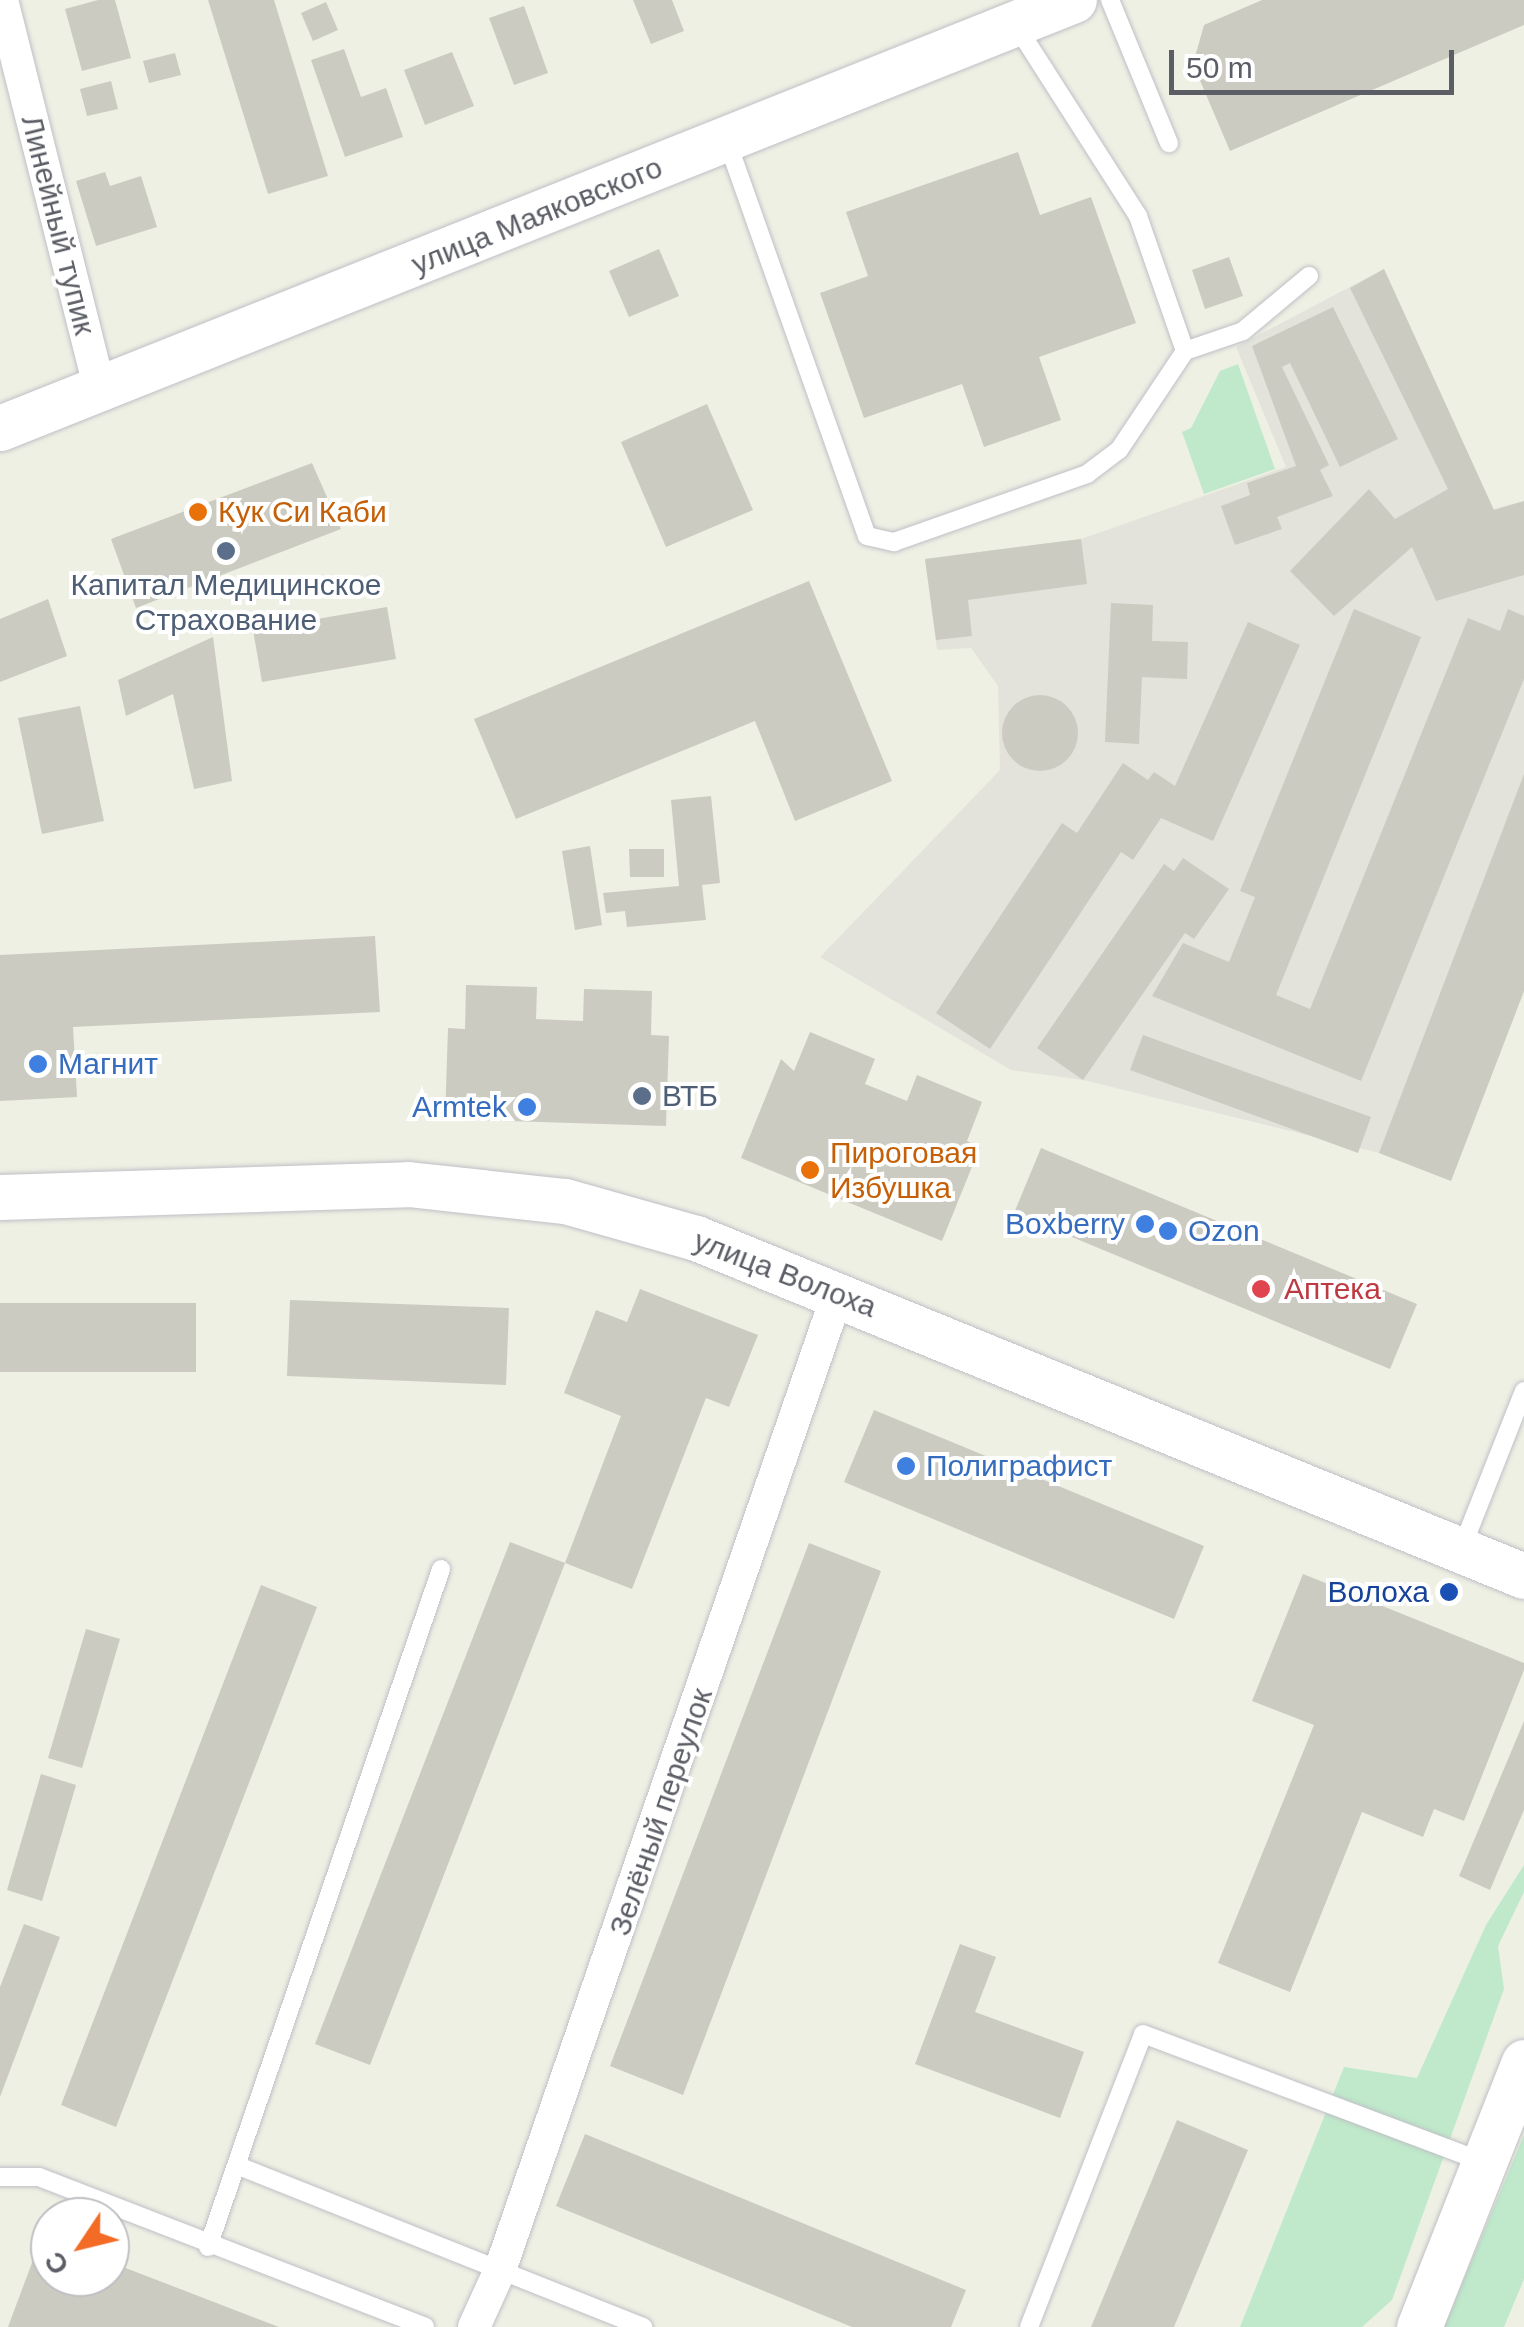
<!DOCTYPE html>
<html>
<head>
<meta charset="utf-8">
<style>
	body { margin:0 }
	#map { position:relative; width:1524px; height:2327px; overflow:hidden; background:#eff0e4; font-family:Arial,sans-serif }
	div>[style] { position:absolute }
	.industrial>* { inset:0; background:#e3e3dc }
	.green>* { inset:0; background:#bfe9ca }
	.building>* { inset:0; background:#cbcbc1 }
	.round { border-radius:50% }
	.roads { filter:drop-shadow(0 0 2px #bec0c6) drop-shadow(0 0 2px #bec0c6) }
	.lane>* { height:18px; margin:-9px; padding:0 9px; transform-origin:9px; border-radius:9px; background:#fff }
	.street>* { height:32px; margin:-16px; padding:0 16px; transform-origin:16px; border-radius:16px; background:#fff }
	.secondary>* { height:45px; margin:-22.5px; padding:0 22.5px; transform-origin:22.5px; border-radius:22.5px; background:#fff }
	.dots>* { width:28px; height:28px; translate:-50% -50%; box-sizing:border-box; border:5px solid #fff; border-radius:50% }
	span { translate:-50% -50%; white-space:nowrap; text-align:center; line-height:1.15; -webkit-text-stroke:8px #fff; paint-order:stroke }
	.street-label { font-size:30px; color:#5c5e66 }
	.food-label { font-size:30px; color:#c56008 }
	.left { translate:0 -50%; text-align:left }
	.service-label { font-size:30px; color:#4e5e75 }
	.shop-label { font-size:30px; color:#366cbe }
	.right { translate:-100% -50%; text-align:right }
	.health-label { font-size:30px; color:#be3a42 }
	.transit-label { font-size:30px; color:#164399 }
	.north { position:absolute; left:30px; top:2197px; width:100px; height:100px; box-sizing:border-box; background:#fff; border:2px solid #bebfc2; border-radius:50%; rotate:235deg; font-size:28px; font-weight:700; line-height:40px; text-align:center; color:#5c5e66 }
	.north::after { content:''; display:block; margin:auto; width:35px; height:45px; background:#f46b26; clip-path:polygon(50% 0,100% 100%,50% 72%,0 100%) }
	.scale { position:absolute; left:1169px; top:50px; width:285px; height:45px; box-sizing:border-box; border:5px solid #5c5e66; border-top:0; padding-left:12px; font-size:30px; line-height:35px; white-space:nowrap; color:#5c5e66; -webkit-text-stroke:8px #fff; paint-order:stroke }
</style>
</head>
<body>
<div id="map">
	<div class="industrial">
		<div style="clip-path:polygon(1384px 269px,1493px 509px,1524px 501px,1524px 991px,1451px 1181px,1379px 1153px,1083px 1080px,1011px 1070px,820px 957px,1000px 770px,998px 686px,971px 648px,937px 650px,925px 559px,1081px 539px,1286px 467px,1236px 347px)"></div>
	</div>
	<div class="green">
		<div style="clip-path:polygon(1238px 364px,1275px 469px,1204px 494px,1182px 432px,1191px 428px,1220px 371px)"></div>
		<div style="clip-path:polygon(1524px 1865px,1524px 1892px,1498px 1946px,1504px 1989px,1392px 2300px,1362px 2327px,1240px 2327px,1344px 2067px,1417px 2078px,1486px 1925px)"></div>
		<div style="clip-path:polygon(1524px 2135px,1524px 2279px,1504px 2327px,1444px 2327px)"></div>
	</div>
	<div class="building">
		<div style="clip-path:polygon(98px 0,115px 0,131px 58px,82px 71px,65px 9px)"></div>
		<div style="clip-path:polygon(208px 0,274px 0,328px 176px,268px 194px)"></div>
		<div style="clip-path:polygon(633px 0,672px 0,684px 31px,651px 44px)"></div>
		<div style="clip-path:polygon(1262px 0,1524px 0,1524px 25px,1230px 151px,1193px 64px,1204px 25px)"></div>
		<div style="clip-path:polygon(326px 2px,338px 30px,313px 41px,301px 13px)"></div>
		<div style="clip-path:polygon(524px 6px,548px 73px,514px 85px,489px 18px)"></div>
		<div style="clip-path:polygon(344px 49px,361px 97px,386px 88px,403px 137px,345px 157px,311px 60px)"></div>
		<div style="clip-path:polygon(452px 52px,474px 106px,425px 125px,404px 70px)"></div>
		<div style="clip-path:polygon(175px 53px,181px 75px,149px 83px,143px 61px)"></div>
		<div style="clip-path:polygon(111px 81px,118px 109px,87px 116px,80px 89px)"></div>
		<div style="clip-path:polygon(1018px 152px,1040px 215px,1091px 197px,1136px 323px,1039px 357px,1061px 420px,984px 447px,962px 384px,864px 418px,820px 293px,868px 276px,846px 212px)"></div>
		<div style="clip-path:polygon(105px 172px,110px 186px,141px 176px,157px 227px,96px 246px,76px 181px)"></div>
		<div style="clip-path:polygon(659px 249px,679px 296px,629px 317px,609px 271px)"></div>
		<div style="clip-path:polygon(1229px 257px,1243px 296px,1205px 309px,1192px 270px)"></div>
		<div style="clip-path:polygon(1384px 269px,1494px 510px,1524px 501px,1524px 575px,1436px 601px,1412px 547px,1334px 616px,1290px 571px,1369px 489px,1395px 519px,1448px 489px,1350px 288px)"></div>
		<div style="clip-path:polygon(1333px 307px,1398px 439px,1340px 467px,1290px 363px,1282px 367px,1329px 465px,1320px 470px,1333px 496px,1277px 517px,1282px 529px,1235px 545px,1221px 506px,1250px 495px,1247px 483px,1296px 466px,1252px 346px)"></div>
		<div style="clip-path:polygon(707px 404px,753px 510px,666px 547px,621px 442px)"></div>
		<div style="clip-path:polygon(312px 463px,341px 529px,136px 608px,111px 539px)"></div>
		<div style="clip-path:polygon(1081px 539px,1087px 584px,968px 600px,972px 636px,936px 640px,925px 559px)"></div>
		<div style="clip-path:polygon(809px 581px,892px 781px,795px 821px,755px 721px,516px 819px,474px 719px)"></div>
		<div style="clip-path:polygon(48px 599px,67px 656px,0 682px,0 619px)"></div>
		<div style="clip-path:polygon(1111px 603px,1153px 605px,1152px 641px,1188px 642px,1187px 679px,1142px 677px,1139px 744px,1105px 742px)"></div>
		<div style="clip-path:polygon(387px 607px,396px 659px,262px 682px,253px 630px)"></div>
		<div style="clip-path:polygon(1354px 609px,1421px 637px,1276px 995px,1310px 1009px,1468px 618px,1500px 631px,1508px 609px,1524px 616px,1524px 679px,1361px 1081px,1152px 996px,1183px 943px,1229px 962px,1255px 897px,1240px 891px)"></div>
		<div style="clip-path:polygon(1248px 622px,1300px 645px,1213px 841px,1161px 818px,1133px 860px,1121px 852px,990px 1049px,936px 1013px,1062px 823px,1077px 833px,1123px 763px,1148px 780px,1154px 772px,1175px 786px)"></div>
		<div style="clip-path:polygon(213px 637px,232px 781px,194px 789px,173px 694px,126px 716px,118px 680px)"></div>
		<div class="round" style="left:1002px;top:695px;width:76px;height:76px"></div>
		<div style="clip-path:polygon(80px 706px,104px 821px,42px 834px,18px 718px)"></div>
		<div style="clip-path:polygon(1524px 774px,1524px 991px,1451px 1181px,1379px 1153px)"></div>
		<div style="clip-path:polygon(711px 796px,720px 883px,702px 885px,706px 920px,627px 927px,625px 911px,606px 913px,603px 893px,679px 886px,671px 800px)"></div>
		<div style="clip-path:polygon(590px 846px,602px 925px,575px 930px,562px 851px)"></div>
		<div style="clip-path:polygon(629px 849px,664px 849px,664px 877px,630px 877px)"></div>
		<div style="clip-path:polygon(1183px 858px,1229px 889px,1194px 939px,1185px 933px,1083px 1080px,1037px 1048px,1164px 864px,1174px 871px)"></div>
		<div style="clip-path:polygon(375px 936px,380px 1012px,73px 1027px,77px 1097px,0 1101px,0 955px)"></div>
		<div style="clip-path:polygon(466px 985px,537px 987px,536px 1019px,583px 1021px,584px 989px,652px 991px,651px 1035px,669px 1036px,666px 1126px,445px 1119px,448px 1028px,465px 1029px)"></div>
		<div style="clip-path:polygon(810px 1032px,875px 1059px,865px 1084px,907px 1101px,917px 1075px,982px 1102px,967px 1141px,980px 1147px,942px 1241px,741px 1158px,781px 1059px,794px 1071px)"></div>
		<div style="clip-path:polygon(1143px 1035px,1371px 1117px,1358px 1153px,1130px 1070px)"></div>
		<div style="clip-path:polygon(1041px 1148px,1417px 1304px,1390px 1369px,1014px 1213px)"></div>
		<div style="clip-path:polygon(640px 1289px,758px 1335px,729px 1407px,706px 1398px,632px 1589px,565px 1563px,621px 1416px,564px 1393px,596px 1310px,627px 1322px)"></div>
		<div style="clip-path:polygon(290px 1300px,509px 1308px,506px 1385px,287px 1376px)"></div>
		<div style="clip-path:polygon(0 1303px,196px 1303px,196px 1372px,0 1372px)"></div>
		<div style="clip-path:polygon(874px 1410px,1204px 1546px,1174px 1619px,844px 1482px)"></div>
		<div style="clip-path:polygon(510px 1542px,565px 1563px,370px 2065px,315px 2044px)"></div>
		<div style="clip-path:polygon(809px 1543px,881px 1571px,683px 2095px,610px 2066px)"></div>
		<div style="clip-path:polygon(1303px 1574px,1524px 1663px,1524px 1670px,1464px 1821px,1434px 1809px,1423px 1837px,1362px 1812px,1290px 1992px,1218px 1963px,1314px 1725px,1252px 1701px)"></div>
		<div style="clip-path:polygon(261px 1585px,317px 1607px,116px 2127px,61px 2105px)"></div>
		<div style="clip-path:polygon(86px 1629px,120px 1639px,82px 1768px,48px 1758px)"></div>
		<div style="clip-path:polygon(1524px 1721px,1524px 1810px,1490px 1890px,1459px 1876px)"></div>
		<div style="clip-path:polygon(41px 1774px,76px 1785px,42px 1901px,7px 1890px)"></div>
		<div style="clip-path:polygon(24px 1924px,60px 1937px,0 2097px,0 1987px)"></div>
		<div style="clip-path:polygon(960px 1944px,996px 1957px,975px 2012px,1084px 2052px,1060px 2118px,915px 2064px)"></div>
		<div style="clip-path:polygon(1177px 2120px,1248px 2150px,1174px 2327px,1091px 2327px)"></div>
		<div style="clip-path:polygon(585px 2134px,966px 2290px,951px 2327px,852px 2327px,556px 2206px)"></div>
		<div style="clip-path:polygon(42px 2236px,50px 2240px,50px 2277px,110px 2277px,110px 2262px,279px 2327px,8px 2327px)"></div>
	</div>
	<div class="roads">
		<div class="lane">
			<div style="left:1110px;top:0;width:155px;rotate:67.6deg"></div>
			<div style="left:727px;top:141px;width:419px;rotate:70.5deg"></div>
			<div style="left:867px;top:536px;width:28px;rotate:13deg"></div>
			<div style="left:894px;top:542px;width:205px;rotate:-19.4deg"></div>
			<div style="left:1087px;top:474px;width:40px;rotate:-37deg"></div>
			<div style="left:1119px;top:450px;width:119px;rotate:-56.3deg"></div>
			<div style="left:1185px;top:351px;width:143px;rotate:-109.2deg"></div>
			<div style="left:1138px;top:216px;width:228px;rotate:-122.6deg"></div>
			<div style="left:1185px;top:351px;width:61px;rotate:-19deg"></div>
			<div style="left:1243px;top:331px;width:86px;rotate:-39.8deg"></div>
			<div style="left:1461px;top:1550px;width:171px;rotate:-68.4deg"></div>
			<div style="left:241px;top:2167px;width:433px;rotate:21.7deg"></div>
			<div style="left:0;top:2177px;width:39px"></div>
			<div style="left:39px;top:2177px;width:414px;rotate:21.2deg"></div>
			<div style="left:208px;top:2247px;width:717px;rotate:-71.03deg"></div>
			<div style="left:1029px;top:2327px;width:314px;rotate:-68.7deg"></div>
			<div style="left:1143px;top:2034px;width:364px;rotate:20.6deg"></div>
		</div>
		<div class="street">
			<div style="left:2px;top:0;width:403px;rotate:75.9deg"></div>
			<div style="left:474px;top:2327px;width:63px;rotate:-65.5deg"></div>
			<div style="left:500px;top:2270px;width:1034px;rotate:-70.92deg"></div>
		</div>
		<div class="secondary">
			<div style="left:0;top:428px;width:1156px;rotate:-21.73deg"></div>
			<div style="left:0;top:1197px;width:408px;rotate:-1.8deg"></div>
			<div style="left:408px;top:1184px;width:158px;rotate:6.2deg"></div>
			<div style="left:565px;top:1201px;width:136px;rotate:15.8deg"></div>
			<div style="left:696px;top:1238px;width:894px;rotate:22.21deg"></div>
			<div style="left:1419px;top:2327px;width:285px;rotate:-68.4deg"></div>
		</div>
	</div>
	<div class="dots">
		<div style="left:198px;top:512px;background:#e8710a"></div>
		<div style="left:226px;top:551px;background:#5c6f8a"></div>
		<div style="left:38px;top:1064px;background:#3f7fe0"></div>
		<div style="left:642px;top:1096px;background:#5c6f8a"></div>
		<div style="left:527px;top:1107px;background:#3f7fe0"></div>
		<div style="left:810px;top:1170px;background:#e8710a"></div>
		<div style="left:1145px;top:1224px;background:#3f7fe0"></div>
		<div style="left:1168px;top:1231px;background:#3f7fe0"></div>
		<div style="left:1261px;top:1289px;background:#e0444e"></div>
		<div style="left:906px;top:1466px;background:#3f7fe0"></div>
		<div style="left:1449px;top:1592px;background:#1a4fb4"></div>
	</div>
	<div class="street-label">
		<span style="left:537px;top:216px;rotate:-22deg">улица Маяковского</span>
		<span style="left:58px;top:225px;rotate:76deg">Линейный тупик</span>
		<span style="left:785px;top:1274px;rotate:21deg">улица Волоха</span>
		<span style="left:661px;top:1812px;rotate:-71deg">Зелёный переулок</span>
	</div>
	<div class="food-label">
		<span class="left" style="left:218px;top:512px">Кук Си Каби</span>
		<span class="left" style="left:830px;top:1170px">Пироговая<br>Избушка</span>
	</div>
	<div class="service-label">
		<span style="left:226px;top:602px">Капитал Медицинское<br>Страхование</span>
		<span class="left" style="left:662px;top:1096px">ВТБ</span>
	</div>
	<div class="shop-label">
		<span class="left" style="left:58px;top:1064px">Магнит</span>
		<span class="right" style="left:507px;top:1107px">Armtek</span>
		<span class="right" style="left:1125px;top:1224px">Boxberry</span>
		<span class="left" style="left:1188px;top:1231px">Ozon</span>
		<span class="left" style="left:926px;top:1466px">Полиграфист</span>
	</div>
	<div class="health-label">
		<span class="left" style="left:1284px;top:1289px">Аптека</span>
	</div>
	<div class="transit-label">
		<span class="right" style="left:1429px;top:1592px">Волоха</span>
	</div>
	<div class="north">С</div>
	<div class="scale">50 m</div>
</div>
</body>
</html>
